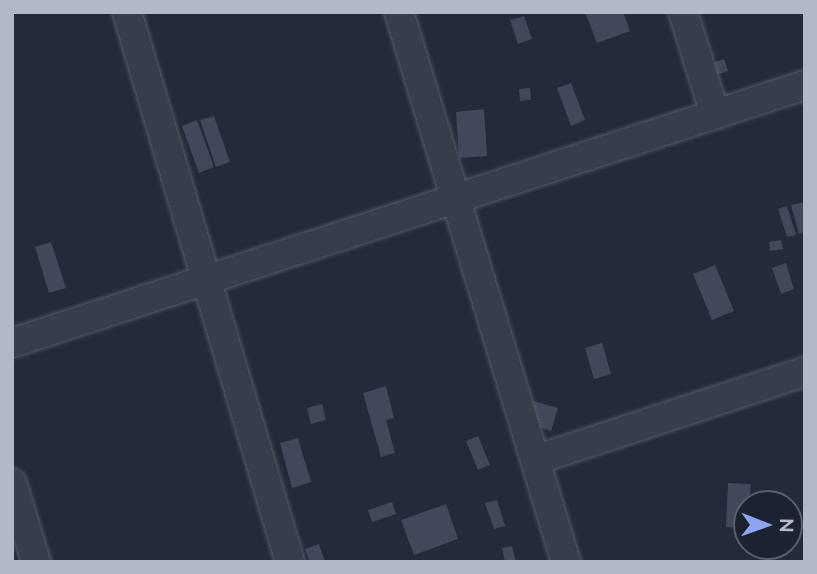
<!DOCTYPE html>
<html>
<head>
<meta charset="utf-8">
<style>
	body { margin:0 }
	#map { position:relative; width:817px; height:574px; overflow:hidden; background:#242a3a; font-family:Raleway,sans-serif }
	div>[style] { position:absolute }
	.building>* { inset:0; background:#404859 }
	.roads { filter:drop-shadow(0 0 2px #535866) drop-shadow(0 0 2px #535866) }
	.minor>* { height:28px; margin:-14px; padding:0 14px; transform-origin:14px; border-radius:14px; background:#383d4b }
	span { translate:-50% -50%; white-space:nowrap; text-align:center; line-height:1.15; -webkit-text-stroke:5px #1d2230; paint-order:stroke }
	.frame { position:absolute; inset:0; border:14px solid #b3b8c6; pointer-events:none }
	.north { position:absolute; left:733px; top:490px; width:70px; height:70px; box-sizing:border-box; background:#1d2230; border:2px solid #595e6c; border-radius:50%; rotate:91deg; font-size:19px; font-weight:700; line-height:28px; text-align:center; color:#b3b8c6 }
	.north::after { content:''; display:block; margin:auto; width:24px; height:32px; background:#8da4f1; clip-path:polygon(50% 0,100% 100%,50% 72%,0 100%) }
</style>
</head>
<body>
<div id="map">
	<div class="building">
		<div style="clip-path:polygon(585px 12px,623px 12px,630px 31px,597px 43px)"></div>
		<div style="clip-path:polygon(524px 16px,532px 39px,518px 44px,510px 20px)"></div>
		<div style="clip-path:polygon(724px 59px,728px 71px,713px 76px,709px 64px)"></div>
		<div style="clip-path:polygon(571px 83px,585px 120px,571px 126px,557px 88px)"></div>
		<div style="clip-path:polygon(530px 88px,531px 100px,520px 101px,519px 89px)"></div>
		<div style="clip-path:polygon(484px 109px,487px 156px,459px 158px,456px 112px)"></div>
		<div style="clip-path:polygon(214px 116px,230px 162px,216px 167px,200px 120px)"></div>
		<div style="clip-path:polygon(197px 120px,214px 167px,199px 173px,182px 126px)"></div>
		<div style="clip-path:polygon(805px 202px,805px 232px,799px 234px,791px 205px)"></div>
		<div style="clip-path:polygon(787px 206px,796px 235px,787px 237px,778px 209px)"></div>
		<div style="clip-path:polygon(781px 240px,783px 249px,770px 251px,769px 242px)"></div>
		<div style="clip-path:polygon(51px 242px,66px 288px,49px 293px,35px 247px)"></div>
		<div style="clip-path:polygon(786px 263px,794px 289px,781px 294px,772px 268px)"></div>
		<div style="clip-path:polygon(715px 265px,734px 311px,712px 320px,693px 274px)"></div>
		<div style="clip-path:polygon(602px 343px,611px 374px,594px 379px,585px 348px)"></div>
		<div style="clip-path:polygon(386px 386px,394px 418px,386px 420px,395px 453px,381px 457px,363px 393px)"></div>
		<div style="clip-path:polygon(533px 401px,558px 408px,551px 431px,526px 423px)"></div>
		<div style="clip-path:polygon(322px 404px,326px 420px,311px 424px,307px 408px)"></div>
		<div style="clip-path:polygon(478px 436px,490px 465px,478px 470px,466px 441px)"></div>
		<div style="clip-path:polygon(298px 438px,311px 482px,292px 488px,280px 443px)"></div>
		<div style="clip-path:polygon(728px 483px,751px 484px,747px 528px,726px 527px)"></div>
		<div style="clip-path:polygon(497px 500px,505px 526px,494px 529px,485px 503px)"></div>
		<div style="clip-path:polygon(392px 502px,396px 514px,372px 522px,368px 510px)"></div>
		<div style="clip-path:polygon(446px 504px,458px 539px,414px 555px,401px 520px)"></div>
		<div style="clip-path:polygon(319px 544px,325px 562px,310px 562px,305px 549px)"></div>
		<div style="clip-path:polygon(512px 546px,516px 562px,505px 562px,502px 548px)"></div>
	</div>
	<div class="roads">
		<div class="minor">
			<div style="left:127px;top:12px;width:574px;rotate:73.49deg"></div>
			<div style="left:399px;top:12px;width:575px;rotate:73.11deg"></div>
			<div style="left:683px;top:12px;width:107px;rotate:72.6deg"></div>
			<div style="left:12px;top:343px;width:834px;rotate:-18.02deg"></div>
			<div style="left:535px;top:460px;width:284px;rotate:-18.1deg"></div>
			<div style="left:12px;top:483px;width:83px;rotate:73.1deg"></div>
		</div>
	</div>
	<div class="frame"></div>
	<div class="north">N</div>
</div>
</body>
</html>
